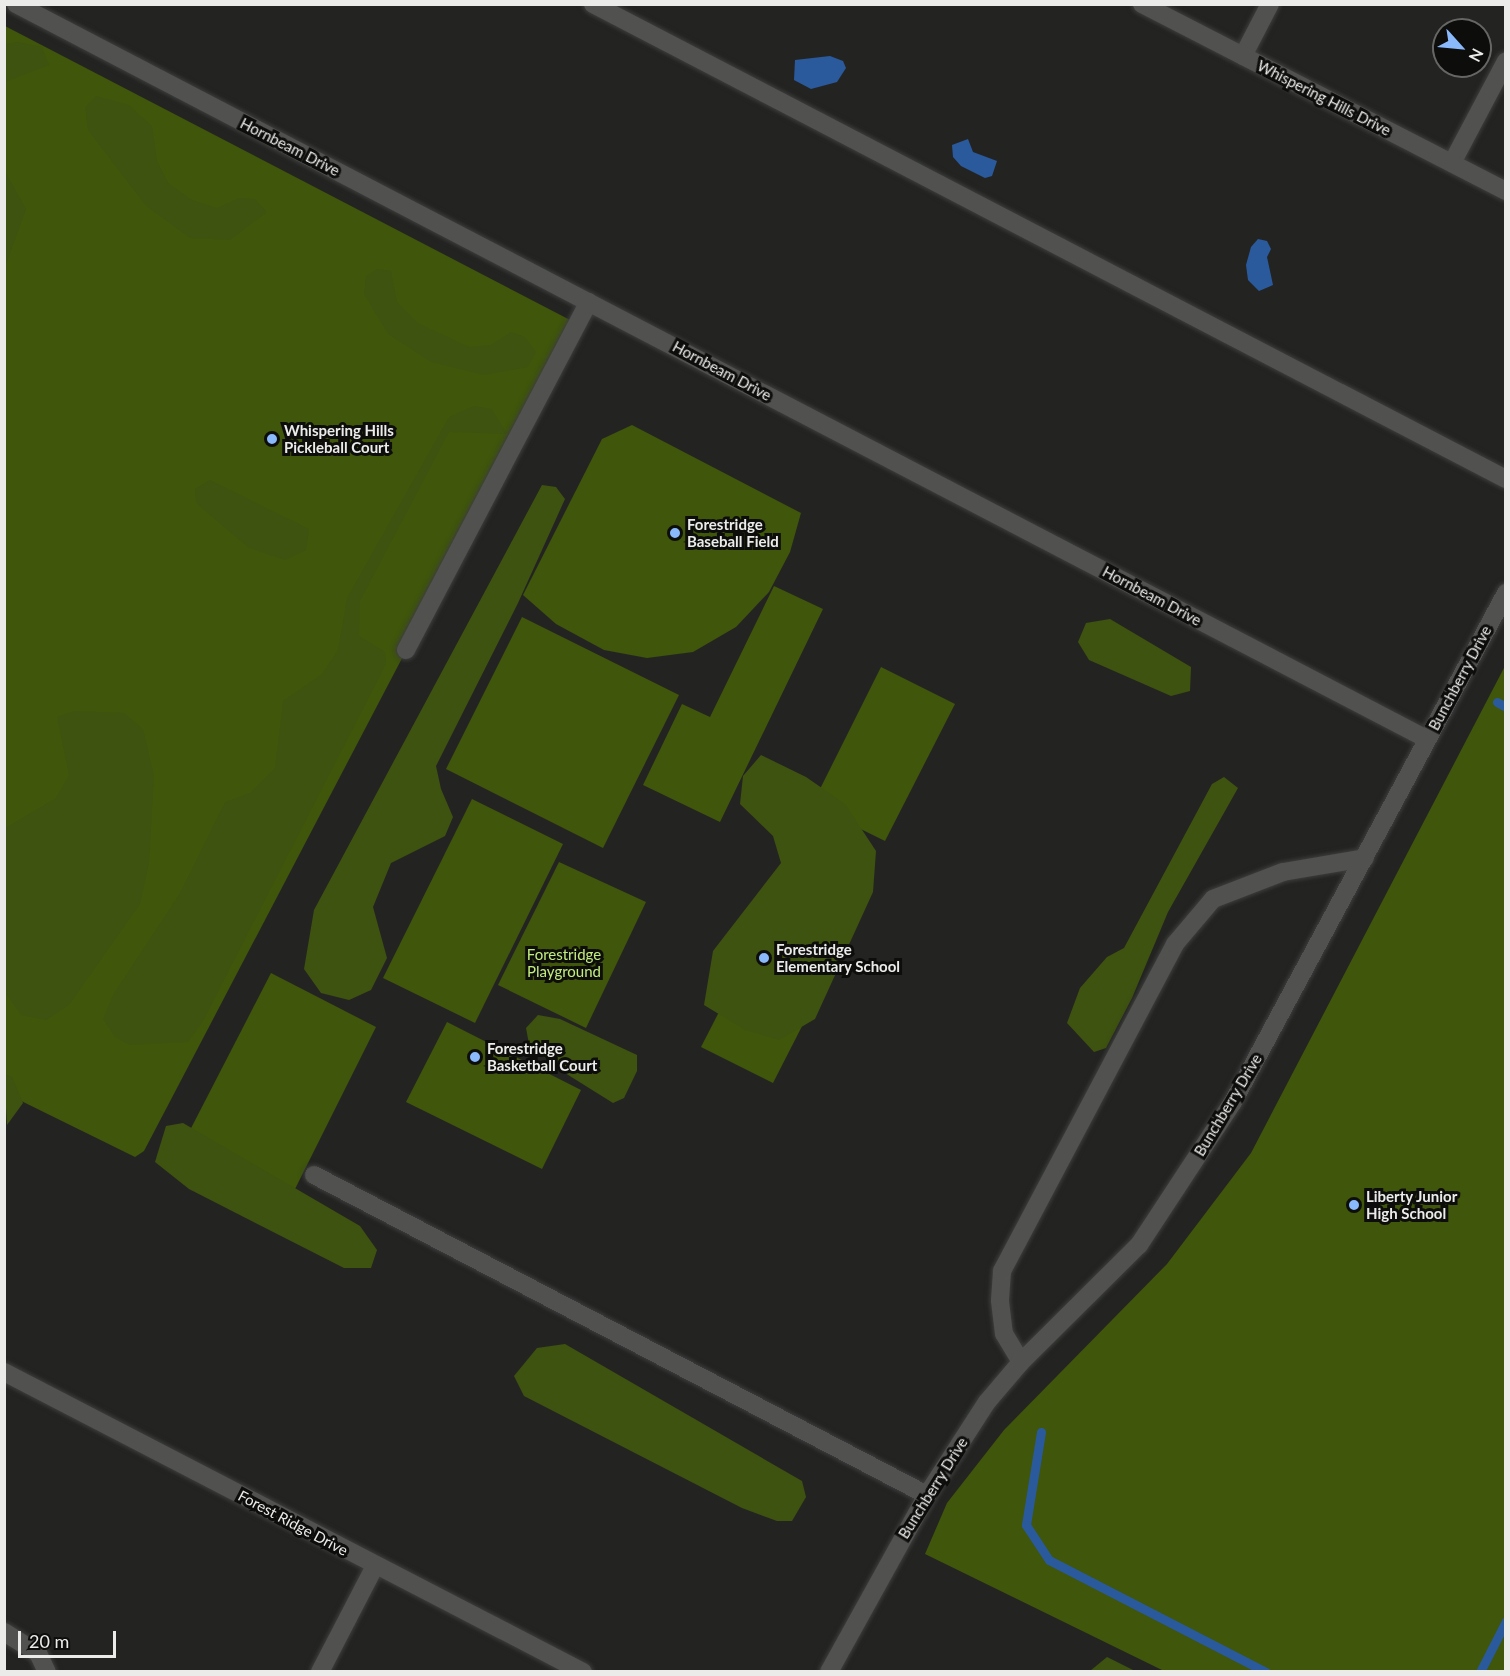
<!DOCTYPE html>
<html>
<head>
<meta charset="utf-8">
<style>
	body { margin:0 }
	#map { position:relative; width:1510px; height:1676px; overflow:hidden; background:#232422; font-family:Lato,sans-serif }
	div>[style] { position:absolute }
	.green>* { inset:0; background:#3f560b }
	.forest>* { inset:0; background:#3e530f }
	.water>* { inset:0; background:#2a5a9c }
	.stream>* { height:9px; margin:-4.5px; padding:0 4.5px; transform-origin:4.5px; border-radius:4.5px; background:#2a5a9c }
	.roads { filter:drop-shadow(0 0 2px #3d3e3c) drop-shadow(0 0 2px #3d3e3c) }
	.lane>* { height:18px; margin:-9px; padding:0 9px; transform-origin:9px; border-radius:9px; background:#515250 }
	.street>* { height:18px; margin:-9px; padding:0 9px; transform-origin:9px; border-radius:9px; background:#515250 }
	.secondary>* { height:18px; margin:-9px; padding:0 9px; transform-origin:9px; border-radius:9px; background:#515250 }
	.dots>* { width:16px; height:16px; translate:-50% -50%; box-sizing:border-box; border:3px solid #0d0d0c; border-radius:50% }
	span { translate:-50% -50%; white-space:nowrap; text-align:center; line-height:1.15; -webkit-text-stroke:6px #0d0d0c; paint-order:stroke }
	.street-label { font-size:15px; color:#ebecea }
	.poi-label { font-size:15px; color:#ebecea; font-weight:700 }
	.left { translate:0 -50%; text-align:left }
	.park-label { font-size:15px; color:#c3ee7c }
	.frame { position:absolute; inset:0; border:6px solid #ebecea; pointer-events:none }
	.north { position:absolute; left:1432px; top:18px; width:60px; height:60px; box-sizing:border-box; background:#0d0d0c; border:2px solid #666665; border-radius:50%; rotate:117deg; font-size:16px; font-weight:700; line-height:24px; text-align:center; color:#ebecea }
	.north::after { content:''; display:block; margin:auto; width:21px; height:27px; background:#8abafc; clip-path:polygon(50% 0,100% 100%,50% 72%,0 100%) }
	.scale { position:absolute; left:18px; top:1631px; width:98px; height:27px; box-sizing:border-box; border:3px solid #ebecea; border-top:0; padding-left:8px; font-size:18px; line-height:21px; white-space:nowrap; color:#ebecea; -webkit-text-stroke:4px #0d0d0c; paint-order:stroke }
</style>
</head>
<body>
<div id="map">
	<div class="green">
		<div style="clip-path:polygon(5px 26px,572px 321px,476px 517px,144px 1151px,135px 1157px,5px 1093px)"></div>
		<div style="clip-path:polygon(632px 425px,801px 513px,790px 552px,769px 592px,736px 627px,693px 652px,647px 658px,604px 650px,556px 624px,523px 595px,602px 439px)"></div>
		<div style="clip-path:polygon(774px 586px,823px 609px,720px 822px,643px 785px,682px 704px,710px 717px)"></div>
		<div style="clip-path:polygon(522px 617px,679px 695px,603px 848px,446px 769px)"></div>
		<div style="clip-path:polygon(1505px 666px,1505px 1671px,1164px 1671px,925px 1554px,947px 1503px,1004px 1430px,1167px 1264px,1251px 1153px)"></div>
		<div style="clip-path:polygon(881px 667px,955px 704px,885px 841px,812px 805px)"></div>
		<div style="clip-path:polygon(472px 799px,563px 844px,475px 1023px,383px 978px)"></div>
		<div style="clip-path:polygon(559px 862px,646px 902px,586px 1028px,498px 985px)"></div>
		<div style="clip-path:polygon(796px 862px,867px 899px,773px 1083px,701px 1047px)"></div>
		<div style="clip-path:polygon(271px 973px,376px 1027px,294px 1191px,187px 1136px)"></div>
		<div style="clip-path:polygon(447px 1022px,581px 1090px,542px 1169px,406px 1102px)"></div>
	</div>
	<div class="forest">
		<div style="clip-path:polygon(17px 42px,42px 47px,49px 65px,5px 82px,5px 44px)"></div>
		<div style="clip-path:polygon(96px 96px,129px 105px,152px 126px,157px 161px,168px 183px,192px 200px,217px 208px,239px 198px,255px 199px,267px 212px,230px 240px,190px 238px,146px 206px,88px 130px,85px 107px)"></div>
		<div style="clip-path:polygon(5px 171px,26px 209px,5px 267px)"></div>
		<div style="clip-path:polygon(377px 269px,391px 271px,397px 302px,418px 323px,469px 347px,491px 345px,511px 332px,525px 337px,536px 352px,528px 367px,484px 375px,431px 362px,388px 334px,364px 294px,366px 276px)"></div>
		<div style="clip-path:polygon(474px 406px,492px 409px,507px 434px,449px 432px,360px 601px,359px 636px,385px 652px,386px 664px,203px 1021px,188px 1042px,130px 1045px,115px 1037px,103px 1019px,113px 995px,180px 893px,225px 802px,250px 793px,275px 768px,283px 701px,322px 674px,338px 650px,347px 598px,449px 417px)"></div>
		<div style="clip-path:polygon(210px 480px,309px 529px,306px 550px,285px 560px,249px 548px,196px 503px,195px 489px)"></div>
		<div style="clip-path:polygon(542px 485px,556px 487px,565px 499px,518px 603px,436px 766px,441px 789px,453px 817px,445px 836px,391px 863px,373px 907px,387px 958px,371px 990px,349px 1000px,321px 993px,304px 969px,314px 910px)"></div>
		<div style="clip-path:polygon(1110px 619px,1191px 667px,1190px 691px,1171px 696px,1089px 660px,1078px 642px,1086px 623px)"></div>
		<div style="clip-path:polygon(74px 711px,124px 713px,143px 729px,154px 776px,149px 863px,140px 904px,69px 1005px,46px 1020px,21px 1015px,5px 992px,5px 828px,56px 798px,69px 775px,57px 717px)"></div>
		<div style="clip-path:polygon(761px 755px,806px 777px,845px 804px,876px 851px,873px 892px,815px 1019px,779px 1040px,745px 1030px,704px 1005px,713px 951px,781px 863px,773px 836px,740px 804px,743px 776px)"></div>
		<div style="clip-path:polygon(1224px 777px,1238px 788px,1168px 912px,1132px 998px,1106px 1048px,1094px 1052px,1067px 1023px,1080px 988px,1107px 957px,1124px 948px,1212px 784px)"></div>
		<div style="clip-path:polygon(538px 1015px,560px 1019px,637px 1055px,637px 1071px,624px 1098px,613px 1103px,557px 1068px,529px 1044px,526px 1028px)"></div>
		<div style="clip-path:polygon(4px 1074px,12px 1077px,23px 1103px,7px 1125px)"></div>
		<div style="clip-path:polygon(183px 1123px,360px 1226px,377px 1250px,371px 1268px,344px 1268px,189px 1189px,155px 1162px,166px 1126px)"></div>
		<div style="clip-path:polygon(565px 1344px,802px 1481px,806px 1497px,792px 1521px,777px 1521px,742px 1508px,524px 1396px,514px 1376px,537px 1348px)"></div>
		<div style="clip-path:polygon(1107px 1657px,1135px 1671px,1090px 1671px)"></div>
	</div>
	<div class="water">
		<div style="clip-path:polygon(830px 56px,843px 61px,846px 68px,837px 82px,811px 89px,794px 80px,795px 60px)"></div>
		<div style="clip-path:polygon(968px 139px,973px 152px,997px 161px,992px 176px,985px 178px,961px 166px,953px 157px,952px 145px)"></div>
		<div style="clip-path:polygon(1258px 239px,1267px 241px,1271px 249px,1267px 257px,1273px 285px,1259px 291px,1248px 280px,1246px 265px,1251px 247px)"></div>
	</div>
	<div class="stream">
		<div style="left:1497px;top:702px;width:10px;rotate:29deg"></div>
		<div style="left:1041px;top:1432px;width:94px;rotate:99.2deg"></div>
		<div style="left:1026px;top:1525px;width:42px;rotate:56.7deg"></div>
		<div style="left:1049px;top:1560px;width:244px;rotate:27.3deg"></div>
		<div style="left:1480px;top:1672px;width:57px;rotate:-63deg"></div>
	</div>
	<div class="roads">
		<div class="lane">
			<div style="left:593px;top:4px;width:1029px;rotate:27.49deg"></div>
			<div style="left:1243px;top:56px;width:59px;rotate:-62.6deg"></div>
			<div style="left:406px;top:650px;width:393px;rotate:-62.3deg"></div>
			<div style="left:314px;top:1175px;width:691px;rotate:27.57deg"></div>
			<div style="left:1021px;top:1362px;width:33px;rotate:-121deg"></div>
			<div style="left:1004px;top:1334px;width:34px;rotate:-97deg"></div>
			<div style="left:1000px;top:1300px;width:29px;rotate:-86deg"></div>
			<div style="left:1002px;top:1271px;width:370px;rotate:-62.1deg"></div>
			<div style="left:1175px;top:944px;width:59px;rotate:-49.8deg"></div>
			<div style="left:1213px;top:899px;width:75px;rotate:-21.1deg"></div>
			<div style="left:1283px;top:872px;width:83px;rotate:-9.7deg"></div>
			<div style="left:4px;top:1632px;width:40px;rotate:32deg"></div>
			<div style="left:38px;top:1653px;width:21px;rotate:65deg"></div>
		</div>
		<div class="street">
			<div style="left:16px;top:4px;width:1591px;rotate:27.52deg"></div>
			<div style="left:1452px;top:163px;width:115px;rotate:-62.1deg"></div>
			<div style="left:4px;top:1372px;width:652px;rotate:27.39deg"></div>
			<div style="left:320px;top:1672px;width:119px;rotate:-62.6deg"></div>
			<div style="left:829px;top:1672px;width:202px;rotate:-61deg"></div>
			<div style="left:927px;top:1495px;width:111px;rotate:-57.2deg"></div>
			<div style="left:987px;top:1402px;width:52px;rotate:-49.6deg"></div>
			<div style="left:1021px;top:1362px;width:166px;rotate:-44.8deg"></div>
			<div style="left:1139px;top:1245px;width:171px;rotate:-56.7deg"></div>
			<div style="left:1233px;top:1102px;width:578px;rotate:-61.79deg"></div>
		</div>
		<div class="secondary">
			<div style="left:1142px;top:4px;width:409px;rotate:27.2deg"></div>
		</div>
	</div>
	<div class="dots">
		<div style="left:272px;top:439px;background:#8abafc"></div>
		<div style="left:675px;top:533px;background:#8abafc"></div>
		<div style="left:764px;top:958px;background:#8abafc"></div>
		<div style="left:475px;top:1057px;background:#8abafc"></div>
		<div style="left:1354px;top:1205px;background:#8abafc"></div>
	</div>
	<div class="street-label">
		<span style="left:1324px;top:98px;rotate:27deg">Whispering Hills Drive</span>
		<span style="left:290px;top:147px;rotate:27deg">Hornbeam Drive</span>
		<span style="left:722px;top:371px;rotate:28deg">Hornbeam Drive</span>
		<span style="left:1152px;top:596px;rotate:28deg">Hornbeam Drive</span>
		<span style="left:1460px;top:678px;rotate:-62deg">Bunchberry Drive</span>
		<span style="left:1228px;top:1105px;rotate:-59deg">Bunchberry Drive</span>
		<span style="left:933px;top:1488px;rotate:-58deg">Bunchberry Drive</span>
		<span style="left:293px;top:1523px;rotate:28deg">Forest Ridge Drive</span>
	</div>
	<div class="poi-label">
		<span class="left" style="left:284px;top:439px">Whispering Hills<br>Pickleball Court</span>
		<span class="left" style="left:687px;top:533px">Forestridge<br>Baseball Field</span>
		<span class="left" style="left:776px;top:958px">Forestridge<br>Elementary School</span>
		<span class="left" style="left:487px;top:1057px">Forestridge<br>Basketball Court</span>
		<span class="left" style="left:1366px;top:1205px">Liberty Junior<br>High School</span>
	</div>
	<div class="park-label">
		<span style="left:564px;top:963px">Forestridge<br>Playground</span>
	</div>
	<div class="frame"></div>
	<div class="north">N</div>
	<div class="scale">20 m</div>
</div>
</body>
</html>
